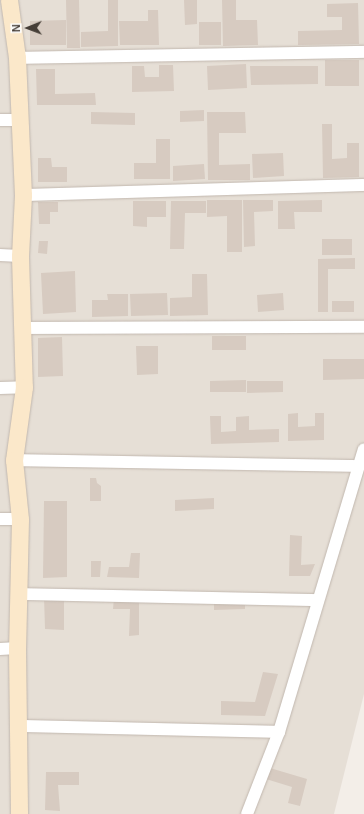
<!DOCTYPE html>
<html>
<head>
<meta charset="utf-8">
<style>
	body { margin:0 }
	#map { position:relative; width:364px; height:814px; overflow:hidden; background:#f3eee8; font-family:Helvetica,sans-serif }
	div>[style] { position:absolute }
	.residential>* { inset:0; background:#e6dfd6 }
	.building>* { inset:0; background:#d7cbc1 }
	.roads { filter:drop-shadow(0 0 1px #c1b7ae) drop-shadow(0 0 1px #c1b7ae) }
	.street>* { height:12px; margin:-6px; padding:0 6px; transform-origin:6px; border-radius:6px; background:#fff }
	.secondary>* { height:17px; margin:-8.5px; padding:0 8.5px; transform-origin:8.5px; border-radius:8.5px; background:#fbe8ca }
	span { translate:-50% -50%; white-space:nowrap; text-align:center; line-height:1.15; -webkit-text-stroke:3px #fff; paint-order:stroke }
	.north { position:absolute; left:8px; top:8px; width:40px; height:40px; -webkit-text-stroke:3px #fff; paint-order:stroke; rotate:269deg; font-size:11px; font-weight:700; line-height:16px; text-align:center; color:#463e37 }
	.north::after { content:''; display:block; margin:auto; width:14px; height:18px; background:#463e37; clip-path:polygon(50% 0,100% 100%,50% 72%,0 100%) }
</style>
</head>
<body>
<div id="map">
	<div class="residential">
		<div style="clip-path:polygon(0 0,364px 0,364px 694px,334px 814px,0 814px)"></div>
	</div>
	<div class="building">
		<div style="clip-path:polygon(66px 0,79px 0,80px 48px,67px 48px)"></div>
		<div style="clip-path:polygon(108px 0,118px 0,118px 46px,81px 47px,81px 32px,108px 31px)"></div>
		<div style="clip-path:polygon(184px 0,197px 0,197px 24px,185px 25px)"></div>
		<div style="clip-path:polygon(222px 0,236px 0,236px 20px,257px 20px,258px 45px,223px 46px)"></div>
		<div style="clip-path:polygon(358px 3px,359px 44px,298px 45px,298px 31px,342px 30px,342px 17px,327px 17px,327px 4px)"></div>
		<div style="clip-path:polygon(148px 10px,158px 10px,159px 45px,120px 45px,119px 21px,148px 21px)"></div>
		<div style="clip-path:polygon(66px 20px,66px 45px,30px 45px,30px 21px)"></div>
		<div style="clip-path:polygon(199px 22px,221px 22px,221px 45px,199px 45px)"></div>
		<div style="clip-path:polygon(325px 60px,359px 60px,359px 86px,325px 86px)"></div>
		<div style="clip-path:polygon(246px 64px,247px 88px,208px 90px,207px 66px)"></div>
		<div style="clip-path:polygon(159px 65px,173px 65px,174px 91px,132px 92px,132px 66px,144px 66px,145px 77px,159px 77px)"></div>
		<div style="clip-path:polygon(250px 66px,318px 66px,318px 84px,251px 85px)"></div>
		<div style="clip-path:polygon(36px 69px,55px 69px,55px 94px,95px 93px,96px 105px,37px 105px)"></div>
		<div style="clip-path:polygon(204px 110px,204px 121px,180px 122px,180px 111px)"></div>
		<div style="clip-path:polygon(91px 112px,135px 113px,135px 125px,91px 124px)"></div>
		<div style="clip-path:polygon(207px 112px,245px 112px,246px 133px,219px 133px,219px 165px,250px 164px,250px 180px,208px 180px)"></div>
		<div style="clip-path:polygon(322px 124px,332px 124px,332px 159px,347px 158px,347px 143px,359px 143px,359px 177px,323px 178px)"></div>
		<div style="clip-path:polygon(156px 139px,170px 139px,170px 179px,134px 179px,134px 163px,156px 163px)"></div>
		<div style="clip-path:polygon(283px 153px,284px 176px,253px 178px,252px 154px)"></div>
		<div style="clip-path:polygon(38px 158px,51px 158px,52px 167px,67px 167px,67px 182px,38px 182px)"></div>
		<div style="clip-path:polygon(204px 164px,205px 179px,173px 181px,173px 166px)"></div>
		<div style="clip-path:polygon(207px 200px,242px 200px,242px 252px,227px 252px,227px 216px,207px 217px)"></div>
		<div style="clip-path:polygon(243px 200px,273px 200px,273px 211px,254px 212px,255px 246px,244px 247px)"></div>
		<div style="clip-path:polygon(322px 200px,322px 212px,294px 212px,295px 229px,278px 229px,278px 201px)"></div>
		<div style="clip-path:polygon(133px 201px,166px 201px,166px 217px,147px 217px,147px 227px,133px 226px)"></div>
		<div style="clip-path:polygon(171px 201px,206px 201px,206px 213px,185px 213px,184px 249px,170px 249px)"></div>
		<div style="clip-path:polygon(38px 202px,58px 202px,58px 212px,50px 212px,50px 224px,39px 224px)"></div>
		<div style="clip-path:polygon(322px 239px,352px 239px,352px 255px,322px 255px)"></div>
		<div style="clip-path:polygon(39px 241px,48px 241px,47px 254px,38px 253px)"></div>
		<div style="clip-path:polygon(355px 258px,355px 269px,328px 269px,328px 312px,318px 312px,318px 259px)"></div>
		<div style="clip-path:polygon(75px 271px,76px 312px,43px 314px,41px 273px)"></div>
		<div style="clip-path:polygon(192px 274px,207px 274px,208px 315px,170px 316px,170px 298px,192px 297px)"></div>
		<div style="clip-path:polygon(167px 293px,168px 315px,131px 316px,130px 294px)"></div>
		<div style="clip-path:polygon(283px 293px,284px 310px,258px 312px,257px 295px)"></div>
		<div style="clip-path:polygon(107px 294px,128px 294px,128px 316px,92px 317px,92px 300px,108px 300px)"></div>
		<div style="clip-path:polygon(332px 301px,354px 301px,354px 312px,332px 312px)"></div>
		<div style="clip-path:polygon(212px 336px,246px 336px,246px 350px,212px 350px)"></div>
		<div style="clip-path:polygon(62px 337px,63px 376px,38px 377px,38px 338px)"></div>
		<div style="clip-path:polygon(136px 346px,158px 346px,158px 374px,137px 375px)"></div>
		<div style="clip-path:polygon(323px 359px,364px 359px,364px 379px,323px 380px)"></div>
		<div style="clip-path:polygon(246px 380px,246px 392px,210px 392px,210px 381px)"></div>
		<div style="clip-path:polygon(247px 381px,283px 381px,283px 392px,247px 393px)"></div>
		<div style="clip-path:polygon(298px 413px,298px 427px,315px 426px,315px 413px,324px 413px,324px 440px,288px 441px,288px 414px)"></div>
		<div style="clip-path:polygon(210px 416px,221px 416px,221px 432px,236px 431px,236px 417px,249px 416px,249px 430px,279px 429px,279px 442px,211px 444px)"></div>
		<div style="clip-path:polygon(90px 478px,96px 478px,97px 483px,101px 486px,101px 501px,90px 501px)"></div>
		<div style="clip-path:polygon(214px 498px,214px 509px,175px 511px,175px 500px)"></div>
		<div style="clip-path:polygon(44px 501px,67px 501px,67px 577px,43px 578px)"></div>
		<div style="clip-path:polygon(290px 535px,302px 536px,301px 565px,315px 564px,310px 576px,289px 576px)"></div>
		<div style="clip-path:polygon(131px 553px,140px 553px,139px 578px,107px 577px,109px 567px,129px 567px)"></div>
		<div style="clip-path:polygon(91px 561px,101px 561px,100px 577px,91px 577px)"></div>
		<div style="clip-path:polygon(44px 597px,64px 598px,64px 630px,45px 629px)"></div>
		<div style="clip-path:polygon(139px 597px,139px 635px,129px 636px,130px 609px,113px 609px,114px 598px)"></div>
		<div style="clip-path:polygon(245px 599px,245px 609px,214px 610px,214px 600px)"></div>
		<div style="clip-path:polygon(263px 672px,278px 674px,265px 716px,221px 715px,221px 701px,255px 702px)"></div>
		<div style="clip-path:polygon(270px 768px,307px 779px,300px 806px,288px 803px,292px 787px,266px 779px)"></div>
		<div style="clip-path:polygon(46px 772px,79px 772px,79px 785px,58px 785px,60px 811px,45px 810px)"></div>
	</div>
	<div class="roads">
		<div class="street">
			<div style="left:17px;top:58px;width:347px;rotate:-1deg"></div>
			<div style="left:0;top:120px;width:20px"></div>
			<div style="left:23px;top:195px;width:341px;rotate:-1.7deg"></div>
			<div style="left:0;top:255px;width:20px;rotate:3deg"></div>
			<div style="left:21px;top:328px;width:343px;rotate:-0.2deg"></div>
			<div style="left:0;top:388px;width:24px;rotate:-2deg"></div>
			<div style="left:14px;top:460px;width:345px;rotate:1deg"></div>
			<div style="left:0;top:519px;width:20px"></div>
			<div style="left:20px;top:594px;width:297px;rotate:1.2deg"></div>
			<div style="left:0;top:649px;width:17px;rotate:-3deg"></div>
			<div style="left:18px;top:726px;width:261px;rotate:1.3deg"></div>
			<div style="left:247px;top:814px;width:88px;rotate:-68.7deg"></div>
			<div style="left:279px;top:732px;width:295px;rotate:-73.3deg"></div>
		</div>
		<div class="secondary">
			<div style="left:9px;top:0;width:59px;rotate:82.1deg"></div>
			<div style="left:17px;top:58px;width:137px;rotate:87.5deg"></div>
			<div style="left:23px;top:195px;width:61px;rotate:92.8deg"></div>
			<div style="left:20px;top:256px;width:131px;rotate:88.3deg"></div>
			<div style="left:24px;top:387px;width:74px;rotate:97.8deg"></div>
			<div style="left:14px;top:460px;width:59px;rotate:84.2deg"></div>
			<div style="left:20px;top:519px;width:129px;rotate:91.3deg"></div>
			<div style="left:17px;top:648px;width:166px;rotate:89.3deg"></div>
		</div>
	</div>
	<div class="north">N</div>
</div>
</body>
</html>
